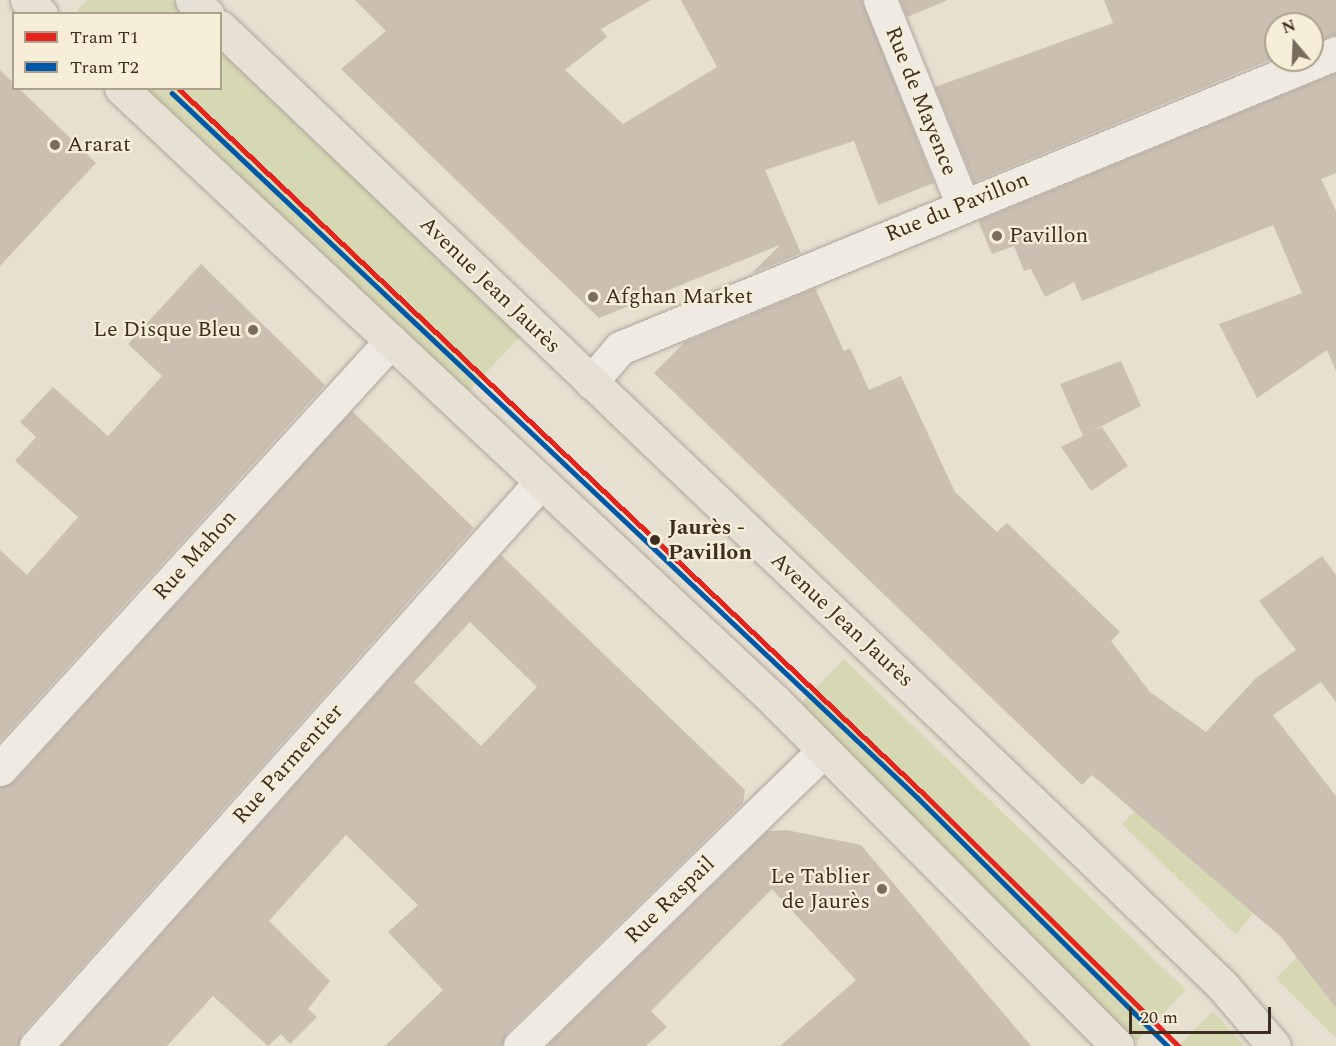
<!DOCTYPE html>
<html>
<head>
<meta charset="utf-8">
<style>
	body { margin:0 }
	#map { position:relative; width:1336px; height:1046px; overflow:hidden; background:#e7e0d1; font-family:Spectral,serif }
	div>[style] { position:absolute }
	.green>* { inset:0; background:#d6d7b3 }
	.building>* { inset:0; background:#cbbfb2 }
	.roads { filter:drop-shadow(0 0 2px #ada599) drop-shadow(0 0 2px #ada599) }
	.minor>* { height:33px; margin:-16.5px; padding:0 16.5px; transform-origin:16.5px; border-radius:16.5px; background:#efebe3 }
	.major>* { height:33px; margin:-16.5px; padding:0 16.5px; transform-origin:16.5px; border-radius:16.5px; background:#e6e1d4 }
	.tram-1>* { height:4.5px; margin:-2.25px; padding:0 2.25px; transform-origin:2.25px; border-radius:2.25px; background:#e5251d }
	.tram-2>* { height:4.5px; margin:-2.25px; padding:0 2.25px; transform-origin:2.25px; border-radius:2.25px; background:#0059a6 }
	.dots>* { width:16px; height:16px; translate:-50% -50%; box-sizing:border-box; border:3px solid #f7eed8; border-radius:50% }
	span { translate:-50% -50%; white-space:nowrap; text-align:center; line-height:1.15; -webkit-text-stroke:4.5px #f7eed8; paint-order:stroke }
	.street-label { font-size:22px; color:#3d2e20 }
	.poi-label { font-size:22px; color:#3d2e20 }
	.left { translate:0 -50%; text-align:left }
	.right { translate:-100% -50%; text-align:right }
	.stop-label { font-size:22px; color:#3d2e20; font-weight:700 }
	.legend { position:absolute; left:12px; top:12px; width:210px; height:78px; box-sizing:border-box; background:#f7eed8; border:2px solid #ada18e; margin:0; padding:8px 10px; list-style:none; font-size:18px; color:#3d2e20 }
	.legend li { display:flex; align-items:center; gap:12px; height:30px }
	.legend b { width:30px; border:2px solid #ada18e }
	.north { position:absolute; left:1264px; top:12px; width:60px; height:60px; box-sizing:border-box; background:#f7eed8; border:2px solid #ada18e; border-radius:50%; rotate:341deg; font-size:16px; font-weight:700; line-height:24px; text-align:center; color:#3d2e20 }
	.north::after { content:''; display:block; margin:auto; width:21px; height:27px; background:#786c5e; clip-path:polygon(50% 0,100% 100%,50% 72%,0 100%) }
	.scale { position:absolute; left:1129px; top:1007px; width:142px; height:27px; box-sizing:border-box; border:3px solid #3d2e20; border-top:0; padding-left:8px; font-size:18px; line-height:21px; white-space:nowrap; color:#3d2e20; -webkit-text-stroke:4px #f7eed8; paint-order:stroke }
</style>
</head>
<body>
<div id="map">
	<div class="green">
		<div style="clip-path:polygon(87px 0,172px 0,186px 13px,74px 14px)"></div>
		<div style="clip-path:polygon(221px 47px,521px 336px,466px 394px,144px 89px,220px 88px)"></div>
		<div style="clip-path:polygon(844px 659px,1186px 990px,1137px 1041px,794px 710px)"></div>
		<div style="clip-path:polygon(1135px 811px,1253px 913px,1236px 935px,1122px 824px)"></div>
		<div style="clip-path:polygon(1297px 957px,1336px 1008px,1336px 1038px,1276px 978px)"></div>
		<div style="clip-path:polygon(1213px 1011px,1244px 1046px,1179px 1046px)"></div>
	</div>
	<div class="building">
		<div style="clip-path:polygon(355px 0,651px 0,601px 29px,607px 37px,565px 70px,623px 124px,717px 67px,681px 0,862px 0,934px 183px,878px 205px,854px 141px,765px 170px,801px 253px,752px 273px,780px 245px,599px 318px,341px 69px,386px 31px)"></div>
		<div style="clip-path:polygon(900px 0,946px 0,946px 1px,907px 17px)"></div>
		<div style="clip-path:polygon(1104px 0,1336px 0,1336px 35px,1312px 43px,1312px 24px,1276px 24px,1276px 57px,974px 182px,935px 87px,1113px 23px)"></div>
		<div style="clip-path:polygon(0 70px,96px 163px,0 266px)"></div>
		<div style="clip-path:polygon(1336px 73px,1336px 173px,1321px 179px,1336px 211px,1336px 371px,1327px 350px,1257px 398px,1219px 324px,1302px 293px,1273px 225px,1082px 301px,1074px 282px,1045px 297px,1031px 269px,1024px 271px,1014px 246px,992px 254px,978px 221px)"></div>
		<div style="clip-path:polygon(201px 264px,325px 385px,0 741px,0 550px,27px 575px,78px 517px,15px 461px,36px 437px,20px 422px,53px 387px,108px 436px,162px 376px,128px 344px)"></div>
		<div style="clip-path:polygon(815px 288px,844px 351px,850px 348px,869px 390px,901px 376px,955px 492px,997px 532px,1007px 523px,1120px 632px,1111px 641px,1150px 692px,1206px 732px,1256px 678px,1296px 650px,1259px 601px,1322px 556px,1336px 575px,1336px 702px,1321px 682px,1273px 715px,1336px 796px,1336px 1008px,1281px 937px,1092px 775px,1082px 785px,654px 373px,685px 342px)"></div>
		<div style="clip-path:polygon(1121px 361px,1141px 406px,1092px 431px,1102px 427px,1128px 466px,1091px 491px,1061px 447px,1083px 436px,1060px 384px)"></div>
		<div style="clip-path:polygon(352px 411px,474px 528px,22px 1034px,18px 1046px,0 1046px,0 787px,14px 782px)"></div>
		<div style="clip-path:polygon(evenodd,501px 555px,745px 790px,743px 803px,507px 1033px,502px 1046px,385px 1046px,443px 990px,388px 932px,418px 905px,346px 835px,269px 921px,330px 981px,308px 1009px,317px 1017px,290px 1044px,281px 1034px,268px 1046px,213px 996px,167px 1046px,61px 1046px,501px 555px,470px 622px,537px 687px,481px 746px,414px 682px,470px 622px)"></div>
		<div style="clip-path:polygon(786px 830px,861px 845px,1031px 1046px,780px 1046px,856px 980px,772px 889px,651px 1011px,667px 1027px,646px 1046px,547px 1046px,768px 831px)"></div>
	</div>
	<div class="roads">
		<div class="minor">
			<div style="left:880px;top:0;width:219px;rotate:68deg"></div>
			<div style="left:591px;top:382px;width:45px;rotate:-49.5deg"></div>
			<div style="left:620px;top:348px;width:774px;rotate:-22.39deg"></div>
			<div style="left:0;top:769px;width:580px;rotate:-47.59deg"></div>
			<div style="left:36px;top:1046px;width:757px;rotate:-48.16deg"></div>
			<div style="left:520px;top:1046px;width:420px;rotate:-44.2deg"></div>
		</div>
		<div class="major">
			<div style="left:27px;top:0;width:20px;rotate:45deg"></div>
			<div style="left:192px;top:0;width:21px;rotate:43deg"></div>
			<div style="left:220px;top:27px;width:1183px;rotate:43.66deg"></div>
			<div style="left:1076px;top:844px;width:203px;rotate:44deg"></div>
			<div style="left:1222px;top:985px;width:80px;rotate:49.6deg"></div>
			<div style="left:121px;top:88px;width:895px;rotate:43.14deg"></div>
			<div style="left:774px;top:700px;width:487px;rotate:45.2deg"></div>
		</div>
	</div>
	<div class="tram-1">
		<div style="left:178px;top:88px;width:1026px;rotate:43.42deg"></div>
		<div style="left:923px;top:793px;width:360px;rotate:44.7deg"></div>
	</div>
	<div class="tram-2">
		<div style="left:172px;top:93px;width:1026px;rotate:43.38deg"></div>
		<div style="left:918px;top:798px;width:352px;rotate:44.8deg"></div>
	</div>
	<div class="dots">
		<div style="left:55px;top:145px;background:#786c5e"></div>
		<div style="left:997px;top:236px;background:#786c5e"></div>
		<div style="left:593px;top:297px;background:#786c5e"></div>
		<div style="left:253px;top:330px;background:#786c5e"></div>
		<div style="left:655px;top:540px;background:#3d2e20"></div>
		<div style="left:882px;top:889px;background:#786c5e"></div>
	</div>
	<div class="street-label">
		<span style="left:921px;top:101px;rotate:68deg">Rue de Mayence</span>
		<span style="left:957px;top:207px;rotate:-22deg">Rue du Pavillon</span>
		<span style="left:490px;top:285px;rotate:44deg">Avenue Jean Jaurès</span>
		<span style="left:195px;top:555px;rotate:-48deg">Rue Mahon</span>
		<span style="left:842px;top:620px;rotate:43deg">Avenue Jean Jaurès</span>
		<span style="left:288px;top:764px;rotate:-48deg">Rue Parmentier</span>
		<span style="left:670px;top:900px;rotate:-44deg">Rue Raspail</span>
	</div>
	<div class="poi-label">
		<span class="left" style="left:67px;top:145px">Ararat</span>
		<span class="left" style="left:1009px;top:236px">Pavillon</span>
		<span class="left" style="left:605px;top:297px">Afghan Market</span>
		<span class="right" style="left:241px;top:330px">Le Disque Bleu</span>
		<span class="right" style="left:870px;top:889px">Le Tablier<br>de Jaurès</span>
	</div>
	<div class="stop-label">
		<span class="left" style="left:668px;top:540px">Jaurès -<br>Pavillon</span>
	</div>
	<ul class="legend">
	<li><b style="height:8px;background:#e5251d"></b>Tram T1</li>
	<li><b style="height:8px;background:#0059a6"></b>Tram T2</li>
	</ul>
	<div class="north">N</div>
	<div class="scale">20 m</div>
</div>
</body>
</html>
